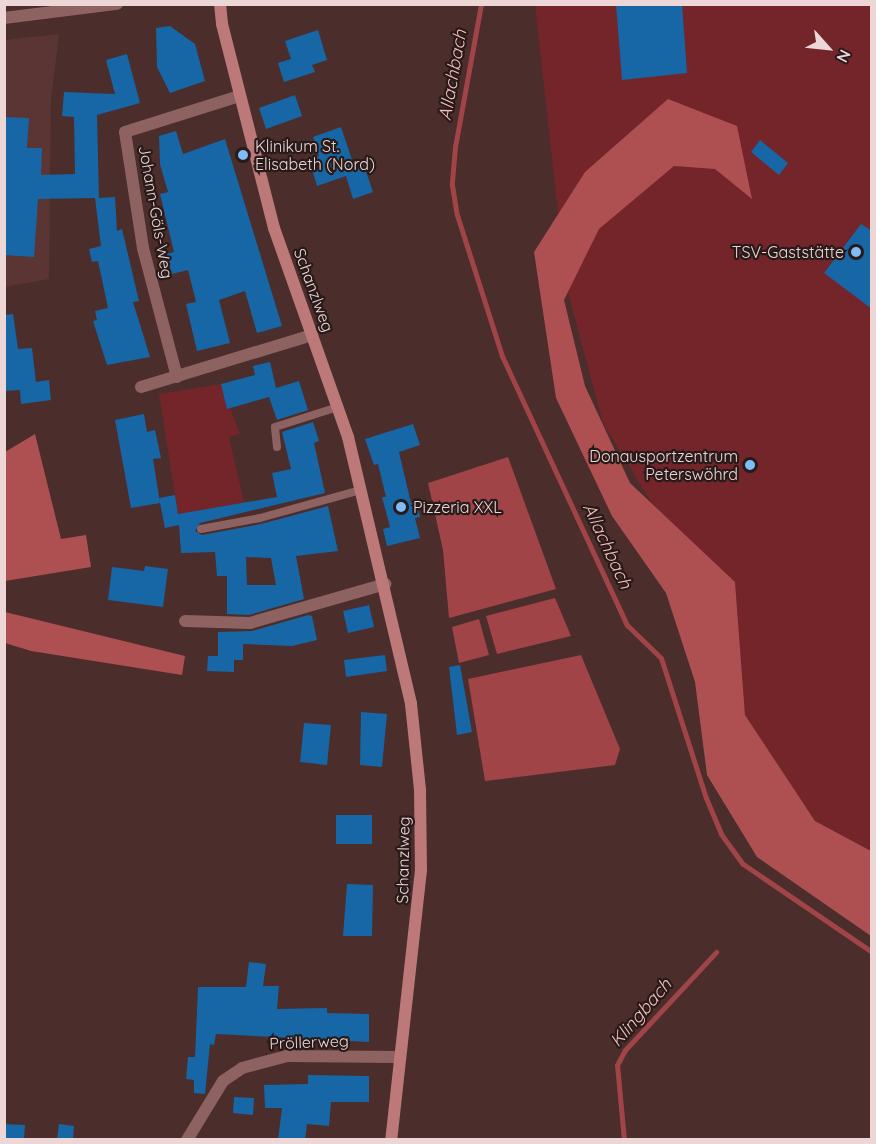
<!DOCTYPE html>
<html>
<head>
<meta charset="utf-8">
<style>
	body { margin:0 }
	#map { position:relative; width:876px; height:1144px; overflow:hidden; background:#4b2d2c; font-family:Quicksand,sans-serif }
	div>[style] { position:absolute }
	.built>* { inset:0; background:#5b3434 }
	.green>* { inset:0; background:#74252a }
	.forest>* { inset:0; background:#ae4f51 }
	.water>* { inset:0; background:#a14447 }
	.stream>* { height:5px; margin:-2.5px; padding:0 2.5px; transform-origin:2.5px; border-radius:2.5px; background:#a14447 }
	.building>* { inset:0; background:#1766a5 }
	.lane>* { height:8px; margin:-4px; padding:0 4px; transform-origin:4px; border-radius:4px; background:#8d6261 }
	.street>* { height:12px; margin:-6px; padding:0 6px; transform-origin:6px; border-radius:6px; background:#8d6261 }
	.secondary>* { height:12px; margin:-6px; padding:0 6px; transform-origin:6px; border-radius:6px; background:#bc7978 }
	.dots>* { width:16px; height:16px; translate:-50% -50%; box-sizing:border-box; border:3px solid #281a19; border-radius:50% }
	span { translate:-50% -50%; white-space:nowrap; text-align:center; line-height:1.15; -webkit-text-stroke:4.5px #281a19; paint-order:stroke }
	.poi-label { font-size:16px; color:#ecd7d6 }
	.left { translate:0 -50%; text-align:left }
	.right { translate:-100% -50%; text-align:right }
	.street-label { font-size:16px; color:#ecd7d6 }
	.water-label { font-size:18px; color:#f5bfbe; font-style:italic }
	.frame { position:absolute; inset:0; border:6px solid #ecd7d6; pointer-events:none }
	.north { position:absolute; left:798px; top:18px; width:60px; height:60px; -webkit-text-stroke:4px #281a19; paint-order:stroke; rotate:117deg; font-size:16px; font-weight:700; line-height:24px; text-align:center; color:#ecd7d6 }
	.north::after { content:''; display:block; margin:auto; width:21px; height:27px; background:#ecd7d6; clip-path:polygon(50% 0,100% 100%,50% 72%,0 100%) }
</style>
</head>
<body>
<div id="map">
	<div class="built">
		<div style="clip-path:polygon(59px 34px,51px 99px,49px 279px,5px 287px,5px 40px)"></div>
	</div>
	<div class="green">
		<div style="clip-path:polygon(535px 5px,871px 5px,871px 851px,815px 821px,745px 715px,735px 582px,654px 507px,603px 423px,566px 285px)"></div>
		<div style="clip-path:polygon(221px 384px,240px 434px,229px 437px,244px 503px,178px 514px,159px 394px)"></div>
	</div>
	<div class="forest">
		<div style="clip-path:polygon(668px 99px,737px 126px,752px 199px,715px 169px,674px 166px,599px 229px,564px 300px,585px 386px,630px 483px,735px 582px,745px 715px,815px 821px,871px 851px,871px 936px,757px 857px,707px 775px,695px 682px,666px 593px,612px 516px,556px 398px,534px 252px,585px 172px)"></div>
		<div style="clip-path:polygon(35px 434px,61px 539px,86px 535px,91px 567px,5px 581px,5px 452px)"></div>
		<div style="clip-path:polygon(5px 612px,185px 656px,182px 675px,31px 651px,5px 643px)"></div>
	</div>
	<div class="water">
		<div style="clip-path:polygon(508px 457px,556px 589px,449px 618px,443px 550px,428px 483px)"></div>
		<div style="clip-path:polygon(555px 598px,571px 636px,497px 654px,486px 616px)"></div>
		<div style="clip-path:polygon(479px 619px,489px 655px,459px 663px,452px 627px)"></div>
		<div style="clip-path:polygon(581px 655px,620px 749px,615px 765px,485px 781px,468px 679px)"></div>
	</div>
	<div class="stream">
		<div style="left:481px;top:4px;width:145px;rotate:100.3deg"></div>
		<div style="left:455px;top:147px;width:38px;rotate:95deg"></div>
		<div style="left:452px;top:185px;width:30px;rotate:81deg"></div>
		<div style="left:457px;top:215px;width:148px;rotate:72.3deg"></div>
		<div style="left:502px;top:356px;width:297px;rotate:65.1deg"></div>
		<div style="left:627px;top:625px;width:47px;rotate:44.1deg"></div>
		<div style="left:661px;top:658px;width:147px;rotate:72.2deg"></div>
		<div style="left:706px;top:798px;width:39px;rotate:67deg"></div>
		<div style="left:721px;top:834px;width:37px;rotate:54deg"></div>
		<div style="left:743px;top:864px;width:156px;rotate:34.3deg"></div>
		<div style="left:624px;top:1140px;width:75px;rotate:-95.3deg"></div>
		<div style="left:617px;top:1065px;width:17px;rotate:-62deg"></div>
		<div style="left:625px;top:1050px;width:134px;rotate:-47.1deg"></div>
	</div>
	<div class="building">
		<div style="clip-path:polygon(616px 4px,682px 4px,687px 73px,622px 80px)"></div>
		<div style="clip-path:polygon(170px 26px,195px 44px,205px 81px,170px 93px,157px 67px,156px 28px)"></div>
		<div style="clip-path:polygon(318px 30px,327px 60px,312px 65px,315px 72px,284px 82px,278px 63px,291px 59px,285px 41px)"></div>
		<div style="clip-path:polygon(127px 54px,140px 103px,97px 115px,99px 198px,115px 197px,117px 231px,122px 229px,139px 301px,133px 302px,150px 357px,107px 365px,93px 321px,97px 320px,95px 311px,108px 308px,98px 261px,92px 262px,89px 249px,101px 246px,95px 198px,38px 199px,34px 257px,4px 255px,4px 117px,29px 118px,27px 148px,42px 148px,41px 175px,75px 174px,74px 117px,62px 116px,64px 92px,115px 94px,106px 60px)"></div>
		<div style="clip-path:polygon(295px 95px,302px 116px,266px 129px,259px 108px)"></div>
		<div style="clip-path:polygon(341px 127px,353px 163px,362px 160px,373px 192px,353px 199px,346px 176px,317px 186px,309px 159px,319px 156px,313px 137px)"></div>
		<div style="clip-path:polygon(176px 131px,183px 154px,225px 139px,282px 326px,257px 333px,245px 291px,219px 300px,230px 343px,197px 351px,186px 304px,196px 302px,188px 270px,172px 274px,166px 254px,174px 252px,160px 194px,168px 192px,160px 164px,159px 136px)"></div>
		<div style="clip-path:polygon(760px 140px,788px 163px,779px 175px,751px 152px)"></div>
		<div style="clip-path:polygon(861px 224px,872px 231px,872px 309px,824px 273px)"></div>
		<div style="clip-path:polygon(13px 314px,18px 349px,32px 348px,36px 382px,49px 380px,51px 400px,21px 404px,20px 390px,5px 391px,4px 315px)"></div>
		<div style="clip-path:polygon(270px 362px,276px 388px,299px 381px,308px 410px,277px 420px,269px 397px,227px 409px,221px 384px,255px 375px,253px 366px)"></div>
		<div style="clip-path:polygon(144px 414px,147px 432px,155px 430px,161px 458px,153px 459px,160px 503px,131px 508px,115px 420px)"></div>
		<div style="clip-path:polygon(evenodd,313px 422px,319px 441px,314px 443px,325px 493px,200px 523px,195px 531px,202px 535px,261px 524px,328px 506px,338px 551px,296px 556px,304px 599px,249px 615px,227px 614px,227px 576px,217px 576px,215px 552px,181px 553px,179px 525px,165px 528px,159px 498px,175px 495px,178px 514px,277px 497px,272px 473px,291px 469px,282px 432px,313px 422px,246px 557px,271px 558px,276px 585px,247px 585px,246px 557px)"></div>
		<div style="clip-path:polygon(413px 424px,420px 445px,399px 452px,411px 503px,416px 502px,420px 517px,415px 518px,420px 538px,387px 546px,383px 529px,390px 527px,382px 497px,386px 497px,378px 464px,374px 465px,365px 439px)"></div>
		<div style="clip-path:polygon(145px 566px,168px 569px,163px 607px,108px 600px,112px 567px,144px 571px)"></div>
		<div style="clip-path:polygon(369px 605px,374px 627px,348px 633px,343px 611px)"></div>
		<div style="clip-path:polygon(308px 615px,312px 616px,317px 640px,292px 646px,243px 644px,243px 660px,234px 660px,234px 672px,207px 671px,208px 656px,218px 656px,218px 632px,252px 631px)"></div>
		<div style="clip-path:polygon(385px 655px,387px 671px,346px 677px,344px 660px)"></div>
		<div style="clip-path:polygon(460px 665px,472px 732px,457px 735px,449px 667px)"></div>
		<div style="clip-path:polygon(361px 712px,387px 714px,382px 767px,360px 765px)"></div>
		<div style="clip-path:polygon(304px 723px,331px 725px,327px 765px,300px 762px)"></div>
		<div style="clip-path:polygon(336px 815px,372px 815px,372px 844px,336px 844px)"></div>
		<div style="clip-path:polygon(347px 884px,373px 885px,372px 936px,343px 936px)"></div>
		<div style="clip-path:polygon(249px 962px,266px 964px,263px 986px,279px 986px,277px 1009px,327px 1008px,327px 1013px,369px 1014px,369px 1042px,216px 1034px,214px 1045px,210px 1044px,205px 1094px,194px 1093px,194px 1080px,186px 1079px,188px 1057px,195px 1057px,198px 987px,246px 987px)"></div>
		<div style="clip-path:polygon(308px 1075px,369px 1076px,369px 1102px,331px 1102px,329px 1126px,307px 1124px,305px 1140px,278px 1140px,282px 1108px,265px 1108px,264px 1085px,308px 1084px)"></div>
		<div style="clip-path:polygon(234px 1097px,254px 1098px,253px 1115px,233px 1113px)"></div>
		<div style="clip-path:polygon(4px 1124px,25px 1125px,24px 1140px,4px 1140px)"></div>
		<div style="clip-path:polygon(59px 1124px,74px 1126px,73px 1140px,57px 1140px)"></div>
	</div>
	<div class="lane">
		<div style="left:277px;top:447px;width:20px;rotate:-96deg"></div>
		<div style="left:275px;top:427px;width:66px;rotate:-17.6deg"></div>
		<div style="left:201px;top:529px;width:60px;rotate:-10.6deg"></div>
		<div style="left:260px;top:518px;width:105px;rotate:-15.5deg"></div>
	</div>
	<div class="street">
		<div style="left:4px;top:18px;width:114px;rotate:-7.1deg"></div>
		<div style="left:177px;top:377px;width:133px;rotate:-104.8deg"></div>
		<div style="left:143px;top:248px;width:117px;rotate:-98.8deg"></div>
		<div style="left:125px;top:132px;width:120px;rotate:-17.5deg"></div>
		<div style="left:141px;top:387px;width:179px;rotate:-16.9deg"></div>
		<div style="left:185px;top:621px;width:65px;rotate:1.8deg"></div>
		<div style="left:250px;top:623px;width:141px;rotate:-16.1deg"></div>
		<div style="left:187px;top:1140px;width:69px;rotate:-58.6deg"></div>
		<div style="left:223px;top:1081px;width:23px;rotate:-34deg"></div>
		<div style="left:242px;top:1068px;width:47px;rotate:-14.9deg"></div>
		<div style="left:287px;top:1056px;width:112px;rotate:0.5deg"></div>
	</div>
	<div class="secondary">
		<div style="left:220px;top:4px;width:20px;rotate:84deg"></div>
		<div style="left:222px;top:24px;width:211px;rotate:75.7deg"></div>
		<div style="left:274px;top:228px;width:222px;rotate:70.5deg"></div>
		<div style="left:348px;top:437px;width:274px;rotate:76.7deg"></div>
		<div style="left:411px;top:704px;width:86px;rotate:84deg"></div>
		<div style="left:420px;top:790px;width:80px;rotate:89.3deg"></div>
		<div style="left:421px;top:870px;width:272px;rotate:96.3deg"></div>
	</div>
	<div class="dots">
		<div style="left:243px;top:155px;background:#7fbdf9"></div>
		<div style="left:856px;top:252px;background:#7fbdf9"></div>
		<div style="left:750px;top:465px;background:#7fbdf9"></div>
		<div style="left:401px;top:507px;background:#7fbdf9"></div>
	</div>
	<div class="poi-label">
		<span class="left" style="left:255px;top:155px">Klinikum St.<br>Elisabeth (Nord)</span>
		<span class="right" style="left:844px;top:252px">TSV-Gaststätte</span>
		<span class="right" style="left:738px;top:465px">Donausportzentrum<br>Peterswöhrd</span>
		<span class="left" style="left:413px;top:507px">Pizzeria XXL</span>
	</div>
	<div class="street-label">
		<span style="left:156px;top:212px;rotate:80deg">Johann-Göls-Weg</span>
		<span style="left:314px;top:290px;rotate:70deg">Schanzlweg</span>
		<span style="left:403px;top:860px;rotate:-89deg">Schanzlweg</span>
		<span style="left:309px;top:1042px;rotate:-2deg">Pröllerweg</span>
	</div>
	<div class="water-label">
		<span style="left:453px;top:75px;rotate:-80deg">Allachbach</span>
		<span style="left:607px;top:546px;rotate:65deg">Allachbach</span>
		<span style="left:641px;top:1013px;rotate:-49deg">Klingbach</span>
	</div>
	<div class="frame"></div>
	<div class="north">N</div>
</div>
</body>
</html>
